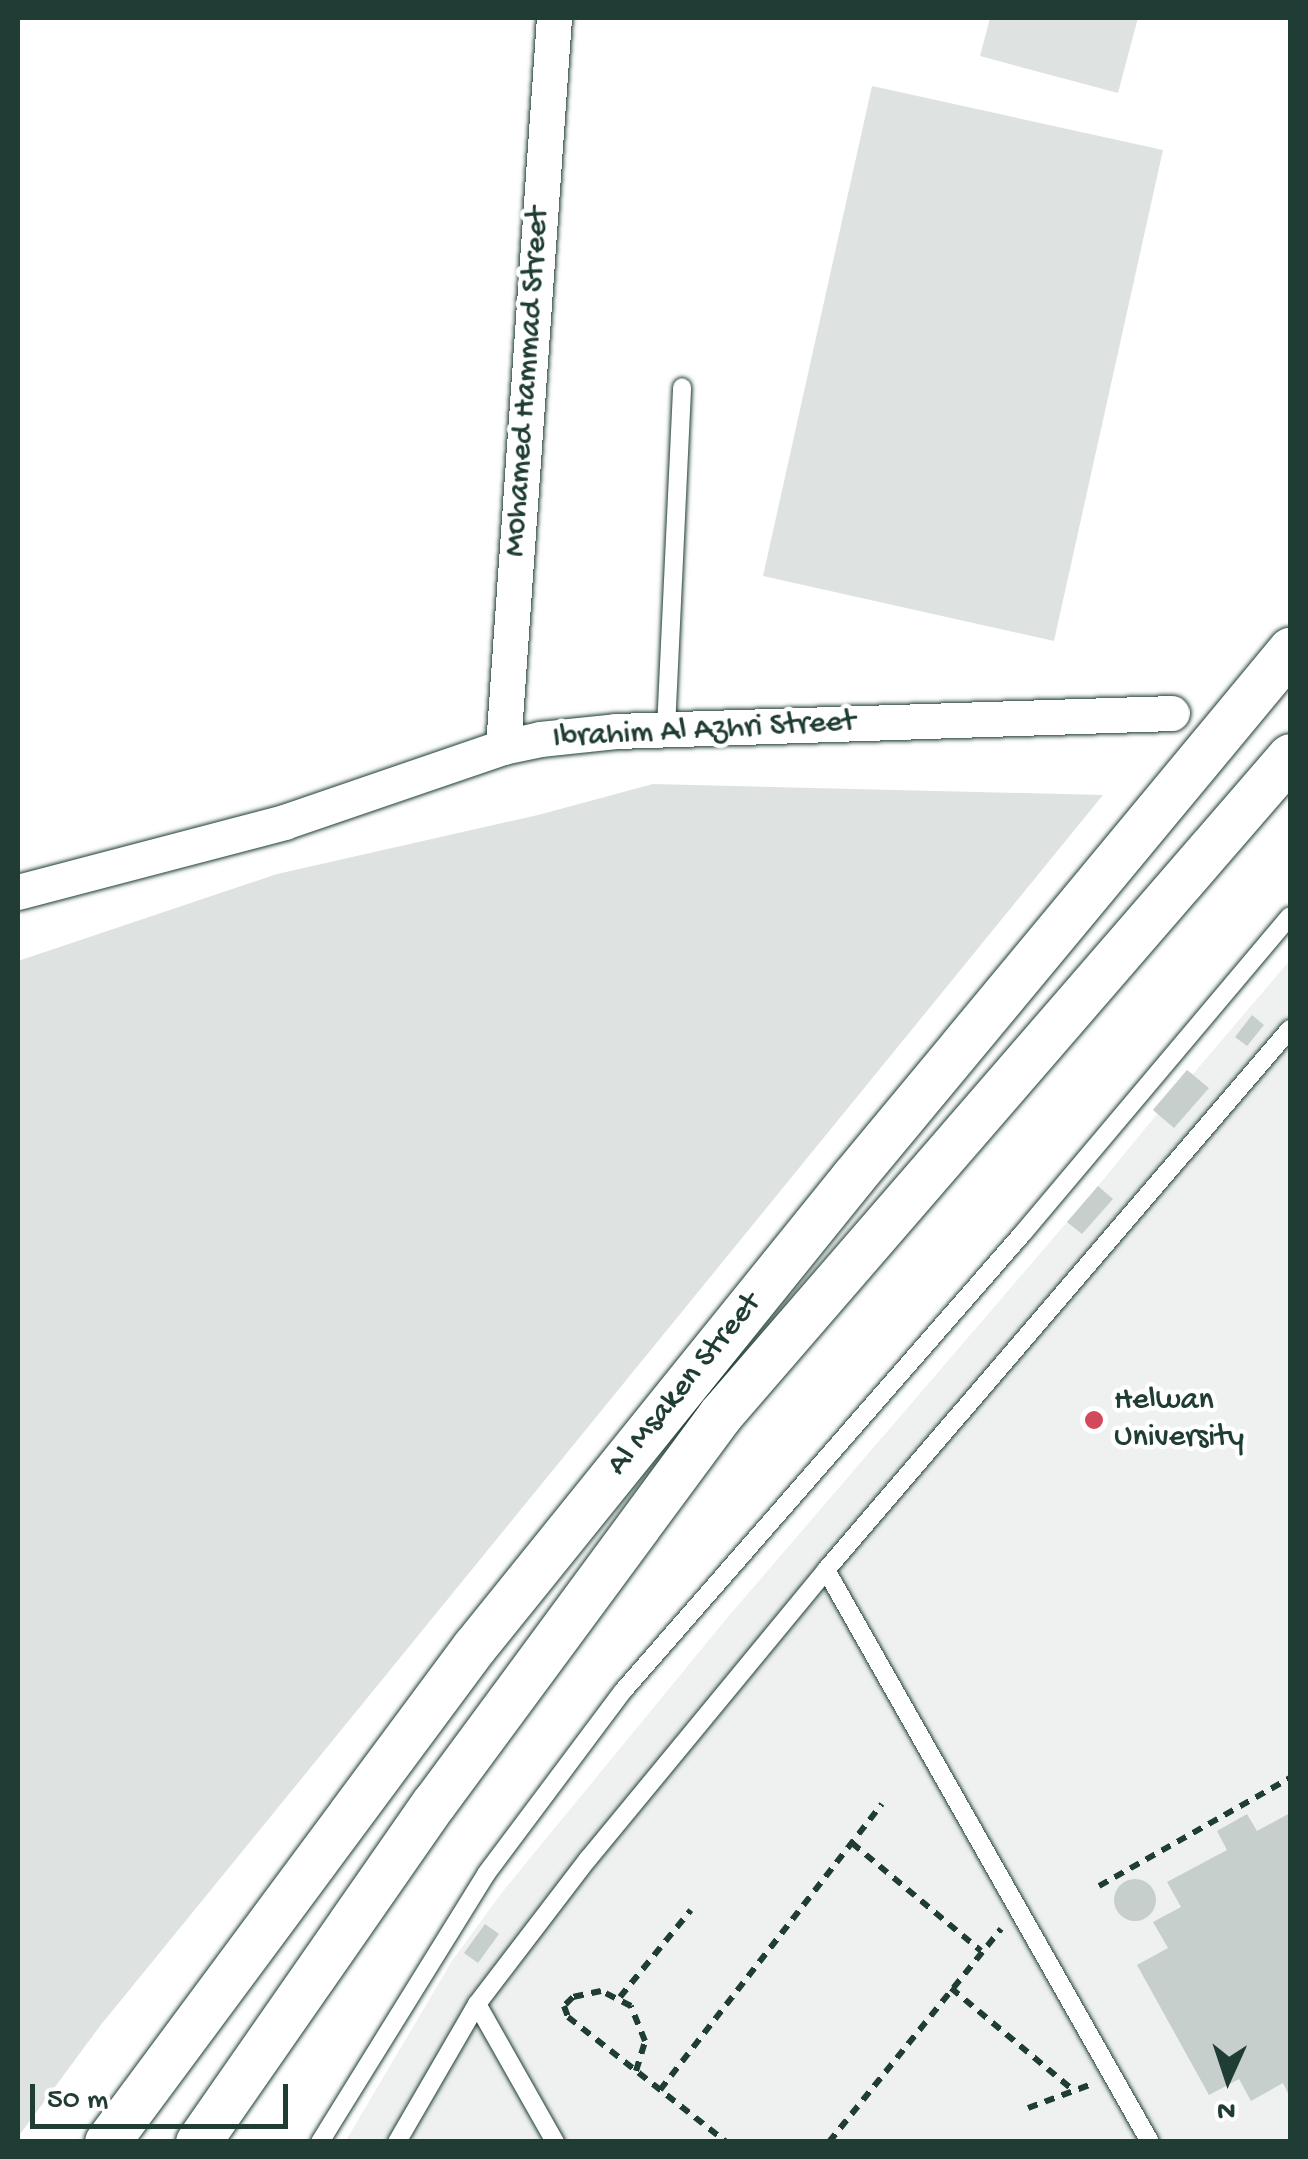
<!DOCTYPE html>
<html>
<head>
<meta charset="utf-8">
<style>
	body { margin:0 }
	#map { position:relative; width:1308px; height:2159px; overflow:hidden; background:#fff; font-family:"Gochi Hand",sans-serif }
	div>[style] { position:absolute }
	.built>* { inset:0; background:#eef1f0 }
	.green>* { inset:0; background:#dee3e2 }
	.building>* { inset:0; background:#c7cfcc }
	.round { border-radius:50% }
	.path>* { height:6px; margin-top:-3px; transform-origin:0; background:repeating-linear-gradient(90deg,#1f3d34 0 10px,transparent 0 18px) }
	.roads { filter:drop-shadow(0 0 2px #1f3d34) drop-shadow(0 0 2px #1f3d34) }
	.service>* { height:18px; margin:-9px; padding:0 9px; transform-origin:9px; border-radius:9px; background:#fff }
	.minor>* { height:35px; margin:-17.5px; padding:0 17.5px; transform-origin:17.5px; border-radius:17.5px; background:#fff }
	.tertiary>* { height:45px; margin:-22.5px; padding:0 22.5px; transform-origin:22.5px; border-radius:22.5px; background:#fff }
	.dots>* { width:28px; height:28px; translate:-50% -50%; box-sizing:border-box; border:5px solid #fff; border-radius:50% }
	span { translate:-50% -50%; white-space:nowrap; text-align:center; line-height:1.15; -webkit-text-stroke:9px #fff; paint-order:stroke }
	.street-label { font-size:32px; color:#1f3d34 }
	.poi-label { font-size:32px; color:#1f3d34 }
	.left { translate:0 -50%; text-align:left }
	.frame { position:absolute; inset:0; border:20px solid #1f3d34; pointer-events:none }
	.north { position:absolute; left:1178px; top:2029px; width:100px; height:100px; -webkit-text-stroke:8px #fff; paint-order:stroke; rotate:183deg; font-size:28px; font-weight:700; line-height:40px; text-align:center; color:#1f3d34 }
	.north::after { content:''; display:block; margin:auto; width:35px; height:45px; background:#1f3d34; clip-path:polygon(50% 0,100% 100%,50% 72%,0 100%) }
	.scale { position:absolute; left:30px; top:2084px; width:258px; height:45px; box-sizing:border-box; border:5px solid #1f3d34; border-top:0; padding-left:12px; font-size:30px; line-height:35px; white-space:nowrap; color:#1f3d34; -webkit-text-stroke:8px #fff; paint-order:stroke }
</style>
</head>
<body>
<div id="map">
	<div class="built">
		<div style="clip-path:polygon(1290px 960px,1290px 2141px,345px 2142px,452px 1961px,503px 1891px,727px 1618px,1098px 1186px,1157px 1114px,1153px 1109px,1187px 1070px,1193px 1074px)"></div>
	</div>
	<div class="green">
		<div style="clip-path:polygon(990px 18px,1138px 18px,1118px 93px,980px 56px)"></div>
		<div style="clip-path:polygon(872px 86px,1163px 150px,1054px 641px,763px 576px)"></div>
		<div style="clip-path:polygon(653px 784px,1103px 795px,100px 2026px,18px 2137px,18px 961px,277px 874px,538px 815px)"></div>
	</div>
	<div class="building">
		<div style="clip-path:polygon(1252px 1015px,1264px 1025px,1247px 1046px,1235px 1037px)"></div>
		<div style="clip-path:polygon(1187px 1070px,1209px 1088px,1174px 1128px,1153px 1110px)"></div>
		<div style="clip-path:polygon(1098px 1186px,1113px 1199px,1082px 1234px,1067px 1222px)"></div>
		<div style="clip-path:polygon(1290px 1813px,1290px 2097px,1283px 2083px,1251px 2101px,1239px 2079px,1209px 2095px,1137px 1965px,1168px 1948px,1153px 1922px,1181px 1907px,1167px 1882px,1227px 1850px,1217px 1831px,1247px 1814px,1257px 1831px)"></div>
		<div class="round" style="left:1114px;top:1879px;width:42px;height:42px"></div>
		<div style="clip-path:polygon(485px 1924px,499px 1934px,478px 1963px,464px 1953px)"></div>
	</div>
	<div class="path">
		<div style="left:852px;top:1843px;width:168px;rotate:39.9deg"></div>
		<div style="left:1099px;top:1886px;width:219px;rotate:-29.5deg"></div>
		<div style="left:951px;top:1988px;width:160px;rotate:39.9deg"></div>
		<div style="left:620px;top:1997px;width:112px;rotate:-50.8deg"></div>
		<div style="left:636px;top:2071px;width:31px;rotate:-73deg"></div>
		<div style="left:645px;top:2041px;width:38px;rotate:-112deg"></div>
		<div style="left:631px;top:2006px;width:34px;rotate:-153deg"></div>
		<div style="left:601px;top:1991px;width:29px;rotate:168deg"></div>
		<div style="left:573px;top:1997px;width:13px;rotate:135deg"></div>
		<div style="left:564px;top:2006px;width:12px;rotate:70deg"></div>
		<div style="left:568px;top:2017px;width:201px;rotate:38.3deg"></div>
		<div style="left:660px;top:2090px;width:362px;rotate:-52.2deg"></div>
		<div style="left:1028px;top:2108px;width:68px;rotate:-20.6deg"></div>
		<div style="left:829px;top:2142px;width:274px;rotate:-51.1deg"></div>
	</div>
	<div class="roads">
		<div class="service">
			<div style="left:666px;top:729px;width:342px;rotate:-87.3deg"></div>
			<div style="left:826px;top:1570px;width:657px;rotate:60.47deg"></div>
			<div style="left:477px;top:2004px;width:159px;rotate:60.5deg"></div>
			<div style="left:320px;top:2142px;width:315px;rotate:-58.2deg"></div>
			<div style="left:486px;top:1874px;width:229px;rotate:-53.2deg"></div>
			<div style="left:623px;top:1691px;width:608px;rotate:-48.87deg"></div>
			<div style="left:1023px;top:1233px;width:414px;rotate:-49.9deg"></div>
			<div style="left:397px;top:2142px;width:160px;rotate:-59.9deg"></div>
			<div style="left:477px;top:2004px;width:183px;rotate:-52.6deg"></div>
			<div style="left:588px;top:1859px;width:374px;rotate:-50.5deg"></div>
			<div style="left:826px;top:1570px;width:713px;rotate:-49.38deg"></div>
		</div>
		<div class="minor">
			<div style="left:503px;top:747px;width:731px;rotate:-86deg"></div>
			<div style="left:18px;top:892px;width:275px;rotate:-14.7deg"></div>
			<div style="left:284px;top:822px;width:231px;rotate:-18.9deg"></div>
			<div style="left:503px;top:747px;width:38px;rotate:-12deg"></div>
			<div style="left:540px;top:739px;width:76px;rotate:-6deg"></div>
			<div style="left:616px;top:731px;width:556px;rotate:-1.85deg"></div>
		</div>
		<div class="tertiary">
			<div style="left:107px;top:2142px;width:616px;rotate:-53.45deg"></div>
			<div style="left:474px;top:1647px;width:604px;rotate:-51.12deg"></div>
			<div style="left:853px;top:1177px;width:685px;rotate:-50.33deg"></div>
			<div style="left:198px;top:2142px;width:413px;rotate:-55.2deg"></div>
			<div style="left:434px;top:1803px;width:482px;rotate:-53.6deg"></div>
			<div style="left:720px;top:1415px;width:871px;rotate:-49.14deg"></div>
		</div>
	</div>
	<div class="dots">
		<div style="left:1094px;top:1420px;background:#d1495b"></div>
	</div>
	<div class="street-label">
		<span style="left:528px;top:382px;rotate:-86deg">Mohamed Hammad Street</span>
		<span style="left:704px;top:731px;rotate:-3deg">Ibrahim Al Azhri Street</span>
		<span style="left:685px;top:1385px;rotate:-51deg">Al Msaken Street</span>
	</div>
	<div class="poi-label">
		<span class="left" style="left:1114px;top:1420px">Helwan<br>University</span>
	</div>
	<div class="frame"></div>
	<div class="north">N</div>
	<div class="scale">50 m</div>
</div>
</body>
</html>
